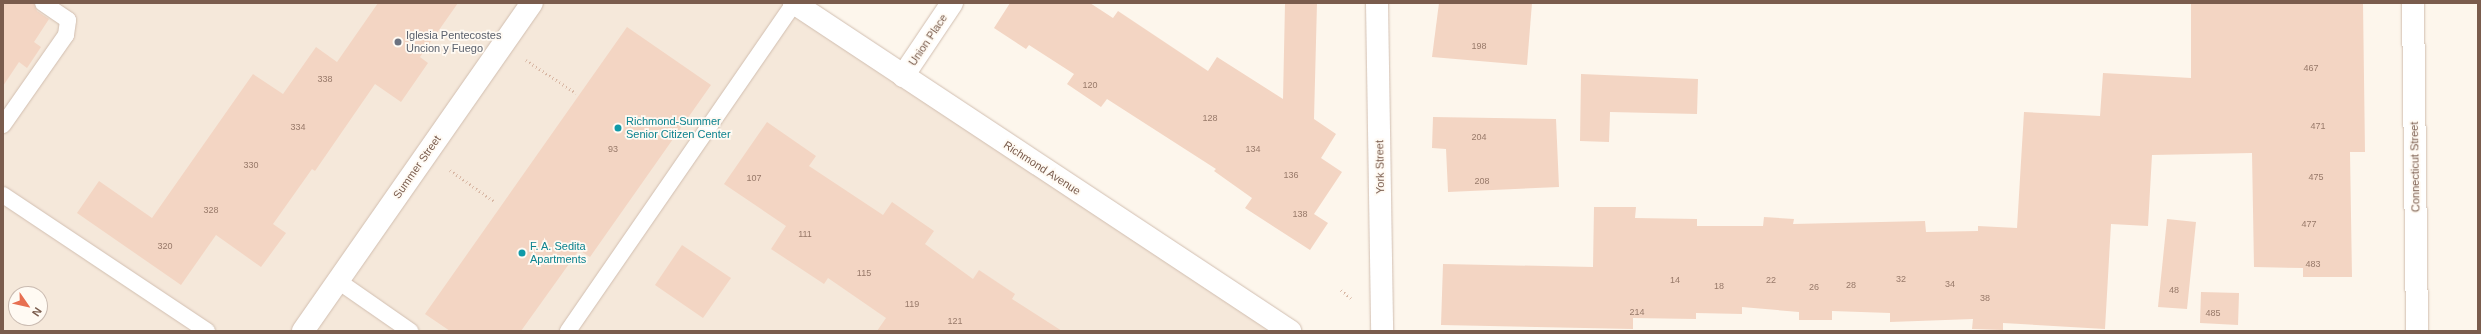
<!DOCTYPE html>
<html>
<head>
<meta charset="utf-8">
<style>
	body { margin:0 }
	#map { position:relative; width:2481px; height:334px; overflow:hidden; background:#fdf6ec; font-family:Helvetica,sans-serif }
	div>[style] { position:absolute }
	.residential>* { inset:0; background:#f5e8da }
	.building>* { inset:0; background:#f3d5c3 }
	.path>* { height:2.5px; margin-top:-1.25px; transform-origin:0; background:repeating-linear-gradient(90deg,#d9b8a5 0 1px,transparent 0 4px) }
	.roads { filter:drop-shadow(0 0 1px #d1beb0) drop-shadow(0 0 1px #d1beb0) }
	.lane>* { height:16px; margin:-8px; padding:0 8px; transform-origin:8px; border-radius:8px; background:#fff }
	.street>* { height:22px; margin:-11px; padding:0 11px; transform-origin:11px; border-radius:11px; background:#fff }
	.secondary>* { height:22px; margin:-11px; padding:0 11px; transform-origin:11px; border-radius:11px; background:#fff }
	.dots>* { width:11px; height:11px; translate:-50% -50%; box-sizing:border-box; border:2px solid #fffaf3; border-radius:50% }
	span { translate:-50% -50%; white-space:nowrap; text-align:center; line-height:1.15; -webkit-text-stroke:3.5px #fffaf3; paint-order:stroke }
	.number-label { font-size:9px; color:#987a6a }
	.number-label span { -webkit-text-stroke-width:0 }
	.worship-label { font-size:11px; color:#5b616d }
	.left { translate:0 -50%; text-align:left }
	.street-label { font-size:11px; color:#7a5c4d }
	.culture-label { font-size:11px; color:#0d838f }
	.frame { position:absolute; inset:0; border:4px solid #7a5c4d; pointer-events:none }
	.north { position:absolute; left:8px; top:286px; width:40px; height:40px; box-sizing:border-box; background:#fffaf3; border:1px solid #cabbb1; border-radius:50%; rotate:124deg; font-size:11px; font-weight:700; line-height:16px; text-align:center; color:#7a5c4d }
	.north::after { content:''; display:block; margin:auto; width:14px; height:18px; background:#e76f51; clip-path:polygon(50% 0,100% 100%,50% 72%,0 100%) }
</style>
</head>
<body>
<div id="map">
	<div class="residential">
		<div style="clip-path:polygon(evenodd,3px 3px,793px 3px,1290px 331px,3px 331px,3px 3px,16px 294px,40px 294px,40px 318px,16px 318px,16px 294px)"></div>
	</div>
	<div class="building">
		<div style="clip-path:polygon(3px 3px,34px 3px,37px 11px,49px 19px,34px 42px,41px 47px,27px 68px,19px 62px,3px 86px)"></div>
		<div style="clip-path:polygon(378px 3px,458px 3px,420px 57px,428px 63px,401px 102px,375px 84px,315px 171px,312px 169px,273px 224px,286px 233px,261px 267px,216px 235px,181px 285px,77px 213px,99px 181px,152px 218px,253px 74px,283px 94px,316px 47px,337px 62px)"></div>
		<div style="clip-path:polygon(1010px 3px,1090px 3px,1113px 18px,1118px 11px,1208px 71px,1217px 57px,1283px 99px,1285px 3px,1317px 3px,1314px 119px,1336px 134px,1321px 158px,1342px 172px,1314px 214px,1328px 223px,1310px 250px,1245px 208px,1252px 198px,1214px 171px,1216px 169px,1107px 99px,1101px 107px,1067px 84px,1074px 74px,1029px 45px,1026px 49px,994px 28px)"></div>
		<div style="clip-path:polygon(1439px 3px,1532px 3px,1527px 65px,1432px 57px)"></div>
		<div style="clip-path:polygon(2191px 3px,2363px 3px,2365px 152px,2350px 152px,2352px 277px,2303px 277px,2303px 268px,2254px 267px,2252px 153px,2152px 155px,2148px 226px,2111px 224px,2105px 329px,2003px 323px,2003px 330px,1972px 329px,1973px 319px,1890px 322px,1890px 313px,1832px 311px,1832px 320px,1799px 320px,1799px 312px,1742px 307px,1742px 314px,1696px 313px,1696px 319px,1633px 318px,1633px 329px,1441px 325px,1443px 264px,1593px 267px,1594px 207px,1636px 207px,1635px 218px,1697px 219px,1697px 226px,1763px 226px,1764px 217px,1794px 219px,1793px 224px,1925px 221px,1926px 232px,1978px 231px,1978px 226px,2017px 228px,2024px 112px,2100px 116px,2103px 73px,2191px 78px)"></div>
		<div style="clip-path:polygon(627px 27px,711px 85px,590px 257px,579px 250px,521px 331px,450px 331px,425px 314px)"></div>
		<div style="clip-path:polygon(1581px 74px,1698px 79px,1697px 114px,1610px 112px,1609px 142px,1580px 141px)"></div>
		<div style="clip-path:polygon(1433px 117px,1556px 119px,1559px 187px,1448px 192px,1446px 149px,1432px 148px)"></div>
		<div style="clip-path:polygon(767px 122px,816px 156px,809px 166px,883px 215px,892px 202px,934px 231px,925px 244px,973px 279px,979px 270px,1015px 294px,1012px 299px,1062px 331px,877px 331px,886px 318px,828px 278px,824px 284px,771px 249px,786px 226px,724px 184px)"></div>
		<div style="clip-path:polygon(2167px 219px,2196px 222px,2187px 309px,2158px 307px)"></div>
		<div style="clip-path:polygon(682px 245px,731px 278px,703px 318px,655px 285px)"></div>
		<div style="clip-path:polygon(2201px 292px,2239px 293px,2238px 325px,2200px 323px)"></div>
	</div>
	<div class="path">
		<div style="left:526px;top:60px;width:60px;rotate:33.4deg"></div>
		<div style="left:450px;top:170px;width:55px;rotate:35.4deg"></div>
		<div style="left:1341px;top:290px;width:13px;rotate:39deg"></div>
	</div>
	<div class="roads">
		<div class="lane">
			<div style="left:3px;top:125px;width:110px;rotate:-55deg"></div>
			<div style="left:66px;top:35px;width:15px;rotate:-82deg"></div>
			<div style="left:68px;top:20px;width:30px;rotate:-146deg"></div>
			<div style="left:3px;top:195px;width:245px;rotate:33.7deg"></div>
			<div style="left:338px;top:281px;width:88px;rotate:34.8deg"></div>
			<div style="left:568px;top:331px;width:398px;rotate:-55.4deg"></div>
		</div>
		<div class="street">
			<div style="left:1377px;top:3px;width:328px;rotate:89.1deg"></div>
			<div style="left:2413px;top:3px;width:328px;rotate:89.3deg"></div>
			<div style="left:903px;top:76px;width:88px;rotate:-56.1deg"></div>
		</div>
		<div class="secondary">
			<div style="left:794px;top:3px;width:595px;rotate:33.48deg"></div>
			<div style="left:303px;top:331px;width:400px;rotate:-55.1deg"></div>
		</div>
	</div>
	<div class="dots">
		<div style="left:398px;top:42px;background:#6b7280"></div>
		<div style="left:618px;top:128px;background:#0f9aa8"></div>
		<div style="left:522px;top:253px;background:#0f9aa8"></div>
	</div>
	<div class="number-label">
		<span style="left:1479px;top:46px">198</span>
		<span style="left:2311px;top:68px">467</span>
		<span style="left:325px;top:79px">338</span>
		<span style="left:1090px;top:85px">120</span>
		<span style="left:1210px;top:118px">128</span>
		<span style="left:2318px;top:126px">471</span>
		<span style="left:298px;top:127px">334</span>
		<span style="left:1479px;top:137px">204</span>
		<span style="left:613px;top:149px">93</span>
		<span style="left:1253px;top:149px">134</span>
		<span style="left:251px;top:165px">330</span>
		<span style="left:1291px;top:175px">136</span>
		<span style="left:2316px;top:177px">475</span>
		<span style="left:754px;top:178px">107</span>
		<span style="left:1482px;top:181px">208</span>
		<span style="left:211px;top:210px">328</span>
		<span style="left:1300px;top:214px">138</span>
		<span style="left:2309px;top:224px">477</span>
		<span style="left:805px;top:234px">111</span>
		<span style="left:165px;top:246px">320</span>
		<span style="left:2313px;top:264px">483</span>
		<span style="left:864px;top:273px">115</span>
		<span style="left:1901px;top:279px">32</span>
		<span style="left:1675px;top:280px">14</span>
		<span style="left:1771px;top:280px">22</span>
		<span style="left:1950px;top:284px">34</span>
		<span style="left:1851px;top:285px">28</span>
		<span style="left:1719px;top:286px">18</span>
		<span style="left:1814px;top:287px">26</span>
		<span style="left:2174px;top:290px">48</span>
		<span style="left:1985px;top:298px">38</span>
		<span style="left:912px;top:304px">119</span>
		<span style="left:1637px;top:312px">214</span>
		<span style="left:2213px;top:313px">485</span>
		<span style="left:955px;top:321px">121</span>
	</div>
	<div class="worship-label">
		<span class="left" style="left:406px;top:42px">Iglesia Pentecostes<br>Uncion y Fuego</span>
	</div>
	<div class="street-label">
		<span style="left:928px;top:40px;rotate:-56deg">Union Place</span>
		<span style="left:417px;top:167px;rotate:-55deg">Summer Street</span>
		<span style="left:1380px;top:167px;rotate:-91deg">York Street</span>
		<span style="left:2415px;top:167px;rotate:-91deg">Connecticut Street</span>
		<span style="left:1042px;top:168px;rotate:33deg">Richmond Avenue</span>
	</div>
	<div class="culture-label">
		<span class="left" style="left:626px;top:128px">Richmond-Summer<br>Senior Citizen Center</span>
		<span class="left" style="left:530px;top:253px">F. A. Sedita<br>Apartments</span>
	</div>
	<div class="frame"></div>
	<div class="north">N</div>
</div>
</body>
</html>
